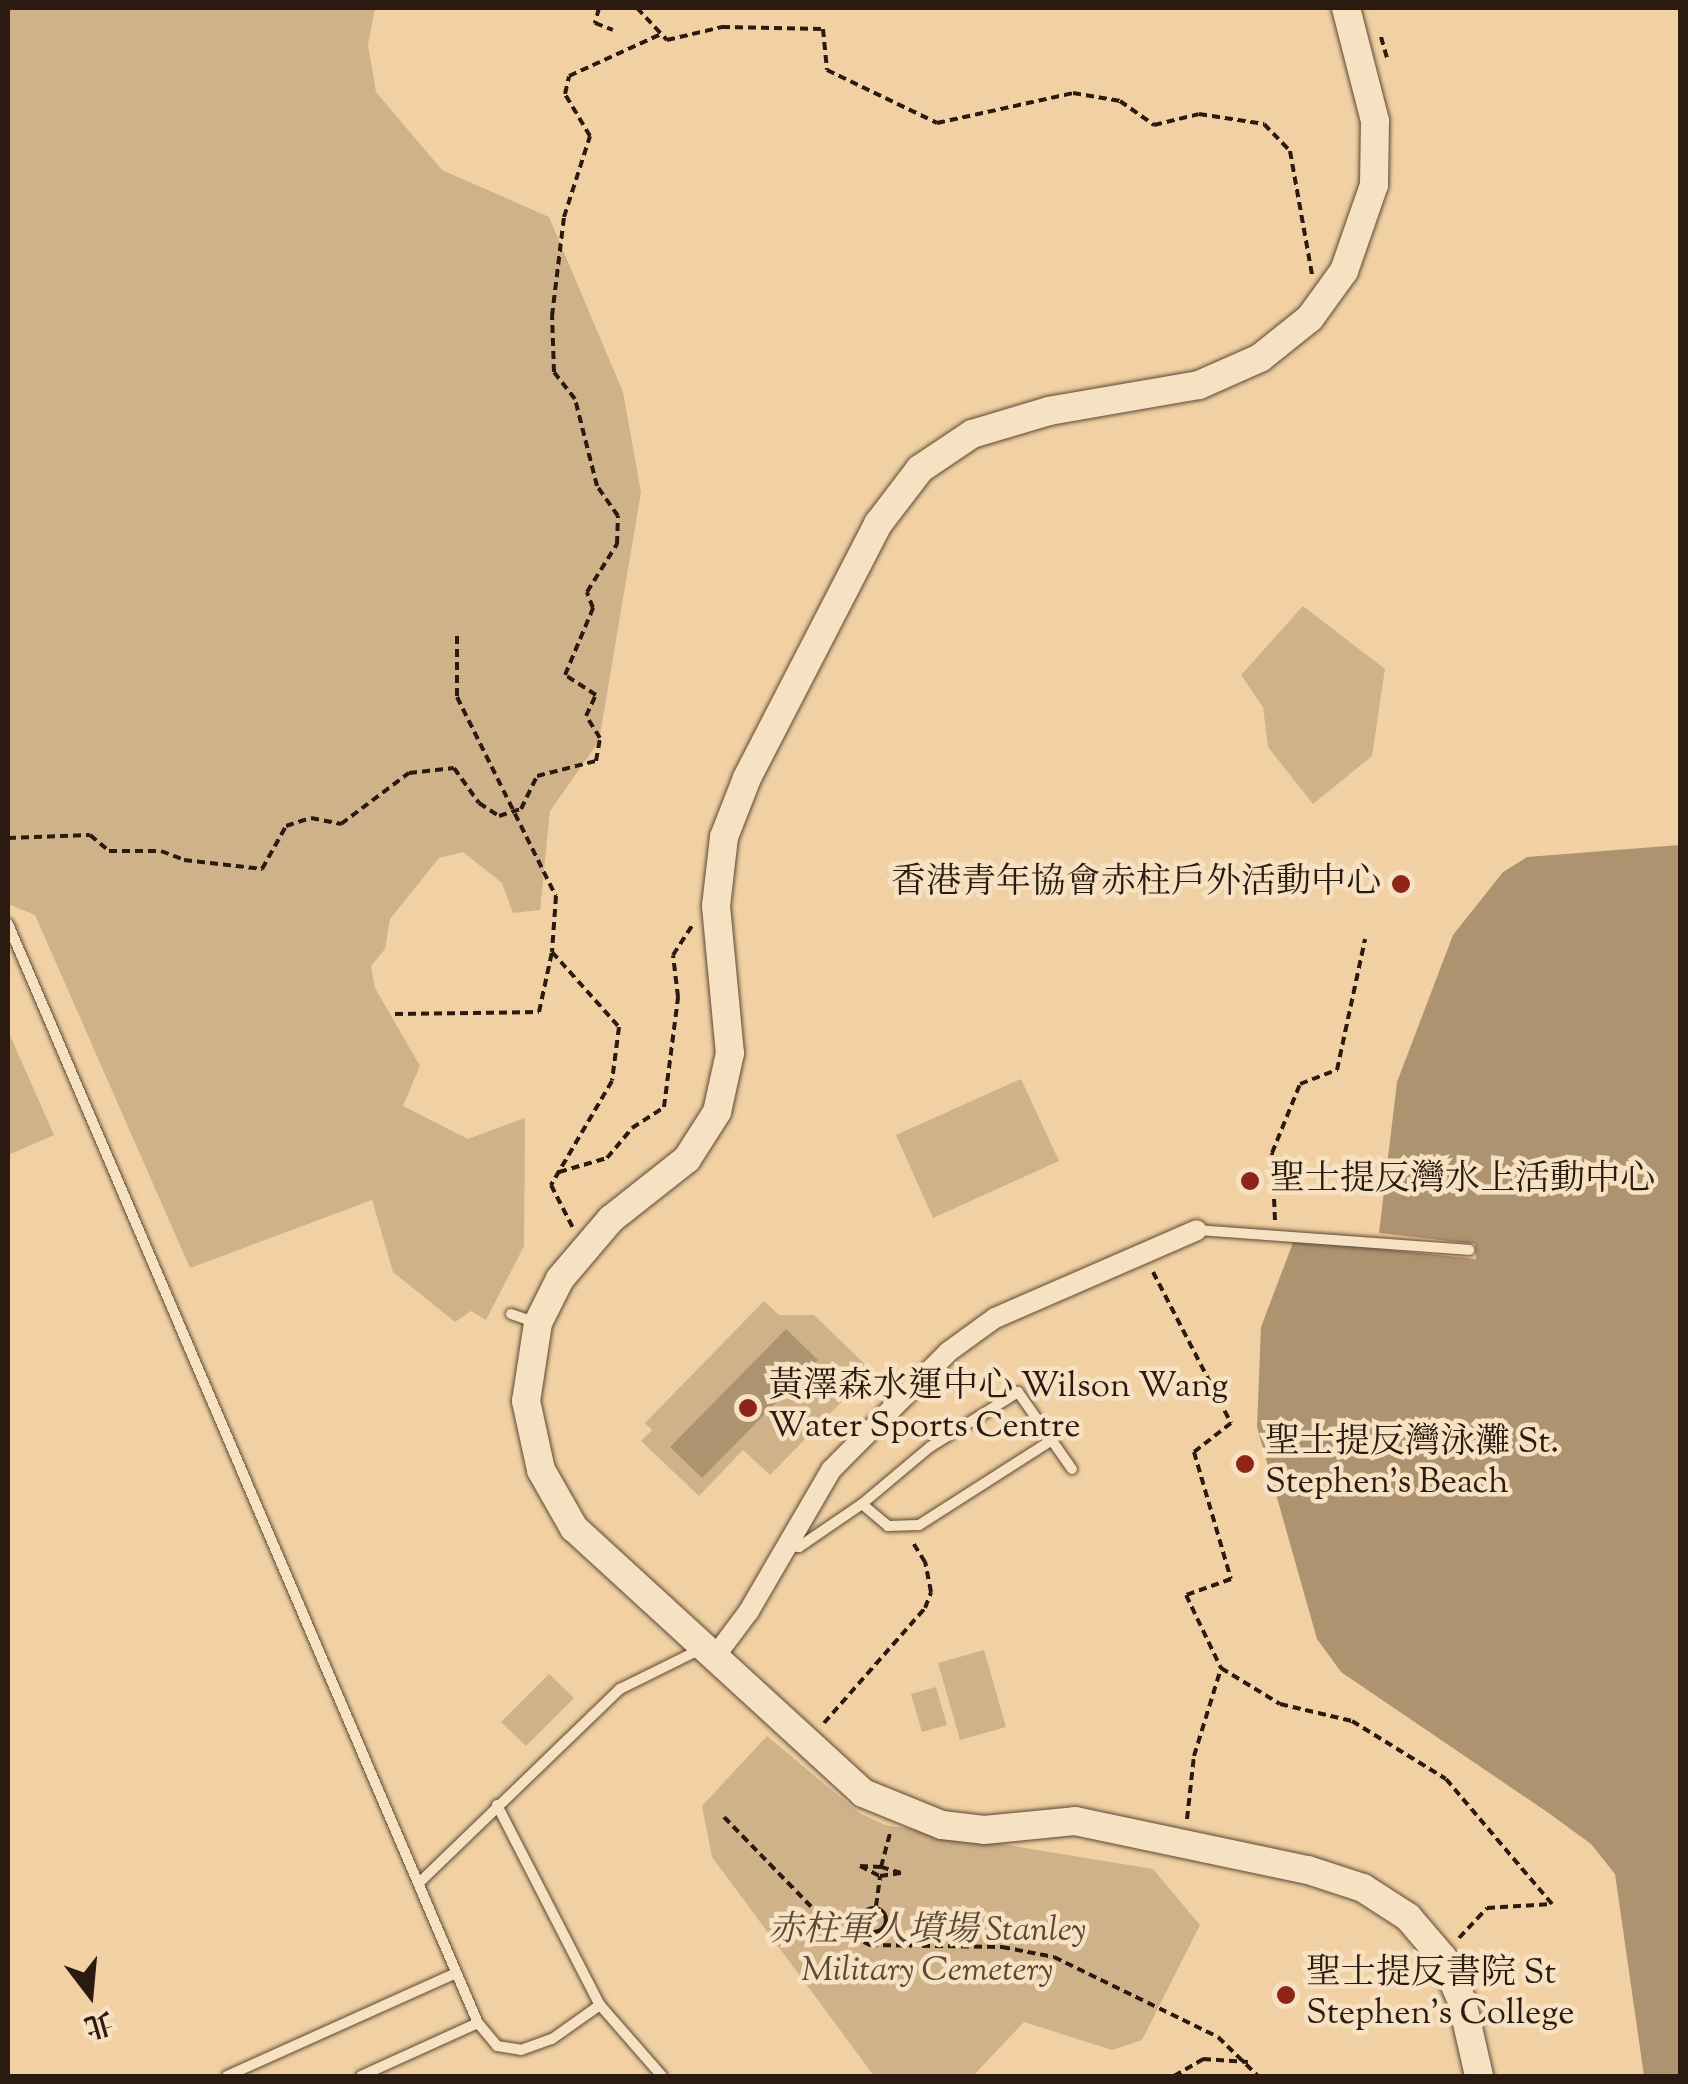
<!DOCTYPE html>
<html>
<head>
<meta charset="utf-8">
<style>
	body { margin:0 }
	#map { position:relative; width:1688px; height:2084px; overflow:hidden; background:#f1d1a3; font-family:"Sorts Mill Goudy","Noto Serif TC",serif }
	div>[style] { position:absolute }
	.green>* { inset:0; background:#cfb28a }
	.water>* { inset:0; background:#ae9371 }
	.path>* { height:4px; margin-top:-2px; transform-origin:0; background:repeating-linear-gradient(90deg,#2b1a10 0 8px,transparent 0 13px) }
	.path>.ring { margin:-2px; padding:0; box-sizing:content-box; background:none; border:4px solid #2b1a10; border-radius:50% }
	.roads { filter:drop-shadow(0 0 2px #5c4835) drop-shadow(0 0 2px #5c4835) }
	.lane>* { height:10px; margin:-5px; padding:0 5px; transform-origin:5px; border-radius:5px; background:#f6e1c3 }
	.street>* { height:20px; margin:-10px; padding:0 10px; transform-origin:10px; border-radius:10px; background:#f6e1c3 }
	.secondary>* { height:28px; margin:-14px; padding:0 14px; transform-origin:14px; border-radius:14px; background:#f6e1c3 }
	.dots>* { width:28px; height:28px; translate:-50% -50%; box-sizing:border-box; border:5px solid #f6e1c3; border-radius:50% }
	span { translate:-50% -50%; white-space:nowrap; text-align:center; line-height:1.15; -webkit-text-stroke:9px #f6e1c3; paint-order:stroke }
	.poi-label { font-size:35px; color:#2b1a10 }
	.right { translate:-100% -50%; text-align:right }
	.left { translate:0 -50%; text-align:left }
	.park-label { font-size:35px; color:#5c4835; font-style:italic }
	.frame { position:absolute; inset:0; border:10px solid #2b1a10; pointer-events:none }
	.north { position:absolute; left:40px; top:1944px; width:100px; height:100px; -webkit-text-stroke:8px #f6e1c3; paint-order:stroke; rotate:164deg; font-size:28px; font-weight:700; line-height:40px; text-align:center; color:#2b1a10 }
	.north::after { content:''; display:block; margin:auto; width:35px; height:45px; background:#2b1a10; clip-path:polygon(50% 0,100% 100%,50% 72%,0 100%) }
</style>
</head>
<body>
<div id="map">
	<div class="green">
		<div style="clip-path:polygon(8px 8px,375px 8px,368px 45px,376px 92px,442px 170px,549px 217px,623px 392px,641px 492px,599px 741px,550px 811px,540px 910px,513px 913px,502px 883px,463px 852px,439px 858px,390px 919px,385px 949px,371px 966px,375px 988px,420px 1066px,403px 1106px,468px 1139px,525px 1118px,524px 1246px,486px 1320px,471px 1311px,455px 1322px,393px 1272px,372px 1200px,190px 1268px,35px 915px,8px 904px)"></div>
		<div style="clip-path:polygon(1303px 606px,1385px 669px,1372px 756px,1313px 804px,1268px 747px,1263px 707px,1241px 675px)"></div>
		<div style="clip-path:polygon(8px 1031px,54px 1135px,8px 1155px)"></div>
		<div style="clip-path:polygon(1021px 1079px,1059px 1161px,933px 1218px,896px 1135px)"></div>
		<div style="clip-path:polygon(764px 1301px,779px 1315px,814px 1315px,872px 1371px,770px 1475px,743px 1450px,699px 1496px,641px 1441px,652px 1430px,645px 1423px)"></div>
		<div style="clip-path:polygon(984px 1650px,1006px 1727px,960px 1740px,938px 1663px)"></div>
		<div style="clip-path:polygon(549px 1674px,574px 1698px,526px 1746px,501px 1722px)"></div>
		<div style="clip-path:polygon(936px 1687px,947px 1725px,922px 1732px,911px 1694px)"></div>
		<div style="clip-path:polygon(767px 1736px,859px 1813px,885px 1825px,1153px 1869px,1200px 1925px,1142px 2040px,1112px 2050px,1024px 2022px,973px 2076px,874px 2076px,712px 1857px,702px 1806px)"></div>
	</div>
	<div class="water">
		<div style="clip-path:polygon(1680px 845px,1680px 2076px,1644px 2076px,1615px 1874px,1591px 1844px,1550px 1814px,1341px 1672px,1317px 1639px,1257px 1427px,1261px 1327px,1294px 1240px,1476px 1259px,1475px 1244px,1379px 1233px,1397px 1082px,1453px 935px,1503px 872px,1527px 857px)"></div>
		<div style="clip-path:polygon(786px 1329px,818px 1360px,702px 1478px,670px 1447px)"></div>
	</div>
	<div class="path">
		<div style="left:599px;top:8px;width:16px;rotate:105deg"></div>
		<div style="left:595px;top:23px;width:19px;rotate:21deg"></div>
		<div style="left:637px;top:8px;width:44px;rotate:46.8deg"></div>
		<div style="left:667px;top:40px;width:57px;rotate:-13.3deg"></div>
		<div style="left:722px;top:27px;width:101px;rotate:1.1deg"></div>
		<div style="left:823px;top:29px;width:41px;rotate:84.4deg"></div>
		<div style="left:827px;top:70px;width:122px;rotate:25.7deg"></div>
		<div style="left:937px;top:123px;width:139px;rotate:-12.4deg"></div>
		<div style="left:1073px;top:93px;width:48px;rotate:9.7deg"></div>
		<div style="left:1120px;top:101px;width:42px;rotate:35.2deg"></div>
		<div style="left:1154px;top:125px;width:46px;rotate:-13.7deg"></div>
		<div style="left:1199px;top:114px;width:66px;rotate:8.7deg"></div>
		<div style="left:1264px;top:124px;width:37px;rotate:46deg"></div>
		<div style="left:1290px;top:151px;width:126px;rotate:79.9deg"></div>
		<div style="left:1381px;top:37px;width:25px;rotate:74deg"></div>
		<div style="left:457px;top:636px;width:61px;rotate:90deg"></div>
		<div style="left:457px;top:697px;width:222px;rotate:63.6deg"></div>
		<div style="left:556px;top:896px;width:56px;rotate:94.1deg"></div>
		<div style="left:8px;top:838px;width:82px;rotate:-2.1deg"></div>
		<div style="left:90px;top:835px;width:25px;rotate:40deg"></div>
		<div style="left:109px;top:851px;width:52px"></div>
		<div style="left:161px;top:851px;width:25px;rotate:21deg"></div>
		<div style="left:184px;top:860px;width:79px;rotate:6.6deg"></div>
		<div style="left:262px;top:869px;width:49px;rotate:-60.8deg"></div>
		<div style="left:286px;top:826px;width:26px;rotate:-18deg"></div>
		<div style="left:311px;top:818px;width:31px;rotate:11deg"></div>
		<div style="left:341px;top:824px;width:85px;rotate:-36.9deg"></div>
		<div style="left:409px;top:773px;width:45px;rotate:-6.3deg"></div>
		<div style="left:454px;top:768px;width:43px;rotate:54.5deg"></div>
		<div style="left:479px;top:803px;width:24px;rotate:33deg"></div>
		<div style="left:499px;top:816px;width:23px;rotate:-18deg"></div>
		<div style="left:521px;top:809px;width:37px;rotate:-64deg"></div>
		<div style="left:537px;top:776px;width:61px;rotate:-14.3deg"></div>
		<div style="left:596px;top:761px;width:23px;rotate:-80deg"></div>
		<div style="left:600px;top:738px;width:26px;rotate:-122deg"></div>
		<div style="left:586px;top:716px;width:23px;rotate:-65deg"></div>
		<div style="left:596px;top:695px;width:37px;rotate:-147deg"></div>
		<div style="left:565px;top:675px;width:73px;rotate:-67.3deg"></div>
		<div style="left:593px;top:608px;width:17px;rotate:-111deg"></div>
		<div style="left:587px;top:592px;width:57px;rotate:-58deg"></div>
		<div style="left:617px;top:544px;width:28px;rotate:-88deg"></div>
		<div style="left:618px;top:516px;width:37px;rotate:-125deg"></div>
		<div style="left:597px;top:486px;width:90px;rotate:-104.2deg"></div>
		<div style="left:575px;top:399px;width:34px;rotate:-128deg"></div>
		<div style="left:554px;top:372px;width:56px;rotate:-92deg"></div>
		<div style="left:552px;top:316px;width:100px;rotate:-83.1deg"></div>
		<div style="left:564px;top:217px;width:85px;rotate:-72.2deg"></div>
		<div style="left:590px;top:136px;width:49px;rotate:-120.8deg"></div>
		<div style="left:565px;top:94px;width:18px;rotate:-77deg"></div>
		<div style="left:569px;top:76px;width:101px;rotate:-24.5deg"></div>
		<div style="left:395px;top:1014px;width:144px;rotate:-0.8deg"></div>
		<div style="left:539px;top:1012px;width:61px;rotate:-77.8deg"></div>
		<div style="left:552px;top:952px;width:101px;rotate:48.2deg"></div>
		<div style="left:619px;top:1027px;width:54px;rotate:97.4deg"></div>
		<div style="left:612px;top:1081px;width:121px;rotate:120.4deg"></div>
		<div style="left:551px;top:1185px;width:48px;rotate:62.9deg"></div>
		<div style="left:559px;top:1172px;width:50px;rotate:-16.3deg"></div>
		<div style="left:607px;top:1158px;width:39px;rotate:-50deg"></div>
		<div style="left:632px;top:1128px;width:38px;rotate:-33deg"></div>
		<div style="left:664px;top:1107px;width:111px;rotate:-82.7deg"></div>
		<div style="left:678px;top:997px;width:42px;rotate:-96.8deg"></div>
		<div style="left:673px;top:955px;width:35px;rotate:-57deg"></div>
		<div style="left:1275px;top:1220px;width:67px;rotate:-92.6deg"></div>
		<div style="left:1272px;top:1153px;width:74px;rotate:-67.9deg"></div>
		<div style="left:1300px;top:1084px;width:40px;rotate:-21deg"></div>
		<div style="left:1337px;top:1070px;width:134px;rotate:-77.9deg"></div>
		<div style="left:1153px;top:1272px;width:170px;rotate:62.7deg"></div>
		<div style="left:1231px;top:1423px;width:47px;rotate:141.9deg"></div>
		<div style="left:1194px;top:1452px;width:132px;rotate:73.8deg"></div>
		<div style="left:1231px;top:1579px;width:48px;rotate:160.4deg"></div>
		<div style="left:1186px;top:1595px;width:81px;rotate:64.4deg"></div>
		<div style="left:1221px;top:1668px;width:69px;rotate:31.4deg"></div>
		<div style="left:1280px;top:1704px;width:74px;rotate:13.3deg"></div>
		<div style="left:1352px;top:1721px;width:110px;rotate:31.7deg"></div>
		<div style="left:1446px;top:1779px;width:164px;rotate:49.7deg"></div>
		<div style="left:824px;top:1723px;width:153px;rotate:-48.7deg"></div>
		<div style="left:925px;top:1608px;width:17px;rotate:-69deg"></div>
		<div style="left:931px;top:1592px;width:31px;rotate:-101deg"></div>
		<div style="left:925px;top:1562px;width:25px;rotate:-122deg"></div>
		<div style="left:724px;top:1817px;width:151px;rotate:45.8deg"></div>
		<div style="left:829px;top:1925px;width:46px;rotate:26deg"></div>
		<div style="left:870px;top:1945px;width:132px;rotate:0.9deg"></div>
		<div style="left:1002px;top:1947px;width:53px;rotate:10.9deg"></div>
		<div style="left:1054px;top:1957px;width:182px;rotate:26deg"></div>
		<div style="left:1218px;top:2037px;width:56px;rotate:44.3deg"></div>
		<div style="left:1187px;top:1819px;width:63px;rotate:-83.7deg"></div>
		<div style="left:1194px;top:1756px;width:92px;rotate:-72.9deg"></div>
		<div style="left:881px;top:1867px;width:21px;rotate:-177deg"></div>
		<div style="left:860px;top:1866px;width:22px;rotate:27deg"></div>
		<div style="left:880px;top:1876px;width:21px;rotate:-8deg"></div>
		<div style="left:901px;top:1873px;width:21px;rotate:-163deg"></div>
		<div style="left:881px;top:1867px;width:38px;rotate:-75deg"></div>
		<div style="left:876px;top:1906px;width:30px;rotate:-82deg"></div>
		<div class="ring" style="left:862px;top:1908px;width:20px;height:20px"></div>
		<div style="left:1459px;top:1938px;width:41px;rotate:-47deg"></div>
		<div style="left:1487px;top:1908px;width:65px;rotate:-3.5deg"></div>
		<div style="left:1174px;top:2076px;width:34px;rotate:-30deg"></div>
		<div style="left:1203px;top:2059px;width:45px;rotate:3.8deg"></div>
	</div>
	<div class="roads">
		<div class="lane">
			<div style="left:8px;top:924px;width:1195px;rotate:66.85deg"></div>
			<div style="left:478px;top:2023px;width:30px;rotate:50deg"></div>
			<div style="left:497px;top:2046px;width:24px;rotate:9deg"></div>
			<div style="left:521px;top:2050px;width:33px;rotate:-20deg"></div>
			<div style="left:552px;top:2039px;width:59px;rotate:-35.3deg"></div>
			<div style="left:1197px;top:1230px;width:273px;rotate:4.2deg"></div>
			<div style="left:511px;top:1314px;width:28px;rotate:19deg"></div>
			<div style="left:862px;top:1504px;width:89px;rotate:-40deg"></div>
			<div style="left:930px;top:1447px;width:104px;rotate:-32deg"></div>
			<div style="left:1018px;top:1392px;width:94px;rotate:55deg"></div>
			<div style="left:787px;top:1546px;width:12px;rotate:5deg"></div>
			<div style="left:799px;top:1547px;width:76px;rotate:-34.3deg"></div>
			<div style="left:862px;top:1504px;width:34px;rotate:40deg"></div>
			<div style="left:888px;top:1526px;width:31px;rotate:-2deg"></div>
			<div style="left:919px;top:1525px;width:158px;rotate:-32.6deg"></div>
			<div style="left:497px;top:1805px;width:225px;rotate:62.8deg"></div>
			<div style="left:600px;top:2005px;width:94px;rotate:48.9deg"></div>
			<div style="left:421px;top:1881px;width:277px;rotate:-44deg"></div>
			<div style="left:620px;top:1689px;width:90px;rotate:-26.3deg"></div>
			<div style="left:227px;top:2076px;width:251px;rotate:-24.2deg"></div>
			<div style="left:361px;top:2076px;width:128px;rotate:-24.4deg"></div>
		</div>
		<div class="street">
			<div style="left:713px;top:1659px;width:60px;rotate:-53.1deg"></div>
			<div style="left:749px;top:1611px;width:163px;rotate:-59.8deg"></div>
			<div style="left:831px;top:1470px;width:166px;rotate:-45.2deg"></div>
			<div style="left:948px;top:1352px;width:58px;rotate:-35.9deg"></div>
			<div style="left:995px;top:1318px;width:220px;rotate:-23.5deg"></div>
		</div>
		<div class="secondary">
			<div style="left:1346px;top:8px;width:117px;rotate:75.6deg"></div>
			<div style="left:1375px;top:121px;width:64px;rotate:90.9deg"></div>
			<div style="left:1374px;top:185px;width:91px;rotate:109.2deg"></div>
			<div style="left:1344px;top:271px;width:58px;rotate:125.9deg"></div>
			<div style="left:1310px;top:318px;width:64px;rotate:141.3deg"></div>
			<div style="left:1260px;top:358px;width:67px;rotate:156.1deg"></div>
			<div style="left:1199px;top:385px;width:152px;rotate:170.2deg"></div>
			<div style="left:1049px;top:411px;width:80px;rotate:163.4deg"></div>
			<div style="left:972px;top:434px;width:63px;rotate:146.1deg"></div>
			<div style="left:920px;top:469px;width:69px;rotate:127.4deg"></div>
			<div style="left:878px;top:524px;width:286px;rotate:117.3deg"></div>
			<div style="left:747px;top:778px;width:63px;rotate:111.3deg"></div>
			<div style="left:724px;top:837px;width:69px;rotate:96.6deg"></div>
			<div style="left:716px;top:906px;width:148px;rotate:84.6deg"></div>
			<div style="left:730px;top:1053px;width:60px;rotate:102.4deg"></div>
			<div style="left:717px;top:1112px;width:56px;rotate:122.6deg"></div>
			<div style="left:687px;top:1159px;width:97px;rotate:141.7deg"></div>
			<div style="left:611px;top:1219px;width:79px;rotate:130.4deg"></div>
			<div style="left:560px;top:1279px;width:49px;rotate:116.6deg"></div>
			<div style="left:538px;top:1323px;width:79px;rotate:98.7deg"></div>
			<div style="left:526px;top:1401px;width:71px;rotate:77.7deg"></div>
			<div style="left:541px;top:1470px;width:67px;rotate:60.4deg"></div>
			<div style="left:574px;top:1528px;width:392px;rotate:42.5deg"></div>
			<div style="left:863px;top:1793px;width:85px;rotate:22.1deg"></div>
			<div style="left:942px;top:1825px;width:42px;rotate:6.8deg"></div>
			<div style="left:984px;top:1830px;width:91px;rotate:-5.6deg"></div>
			<div style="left:1075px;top:1821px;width:238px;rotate:11.9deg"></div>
			<div style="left:1308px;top:1870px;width:58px;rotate:18.1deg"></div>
			<div style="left:1363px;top:1888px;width:54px;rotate:32.8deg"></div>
			<div style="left:1408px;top:1917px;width:54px;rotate:49.5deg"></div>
			<div style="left:1443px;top:1958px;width:47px;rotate:66.2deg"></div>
			<div style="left:1462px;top:2001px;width:77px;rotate:77.2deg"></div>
		</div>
	</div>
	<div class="dots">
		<div style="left:1401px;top:884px;background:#8f2418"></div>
		<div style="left:1250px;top:1181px;background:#8f2418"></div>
		<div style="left:748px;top:1408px;background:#8f2418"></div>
		<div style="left:1245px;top:1464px;background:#8f2418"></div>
		<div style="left:1286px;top:1995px;background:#8f2418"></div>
	</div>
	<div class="poi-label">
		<span class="right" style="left:1381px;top:884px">香港青年協會赤柱戶外活動中心</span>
		<span class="left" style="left:1270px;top:1181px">聖士提反灣水上活動中心</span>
		<span class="left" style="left:768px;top:1408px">黃澤森水運中心 Wilson Wang<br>Water Sports Centre</span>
		<span class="left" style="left:1265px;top:1464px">聖士提反灣泳灘 St.<br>Stephen's Beach</span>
		<span class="left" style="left:1306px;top:1995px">聖士提反書院 St<br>Stephen's College</span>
	</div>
	<div class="park-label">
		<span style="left:927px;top:1952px">赤柱軍人墳場 Stanley<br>Military Cemetery</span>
	</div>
	<div class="frame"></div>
	<div class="north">北</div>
</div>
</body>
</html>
